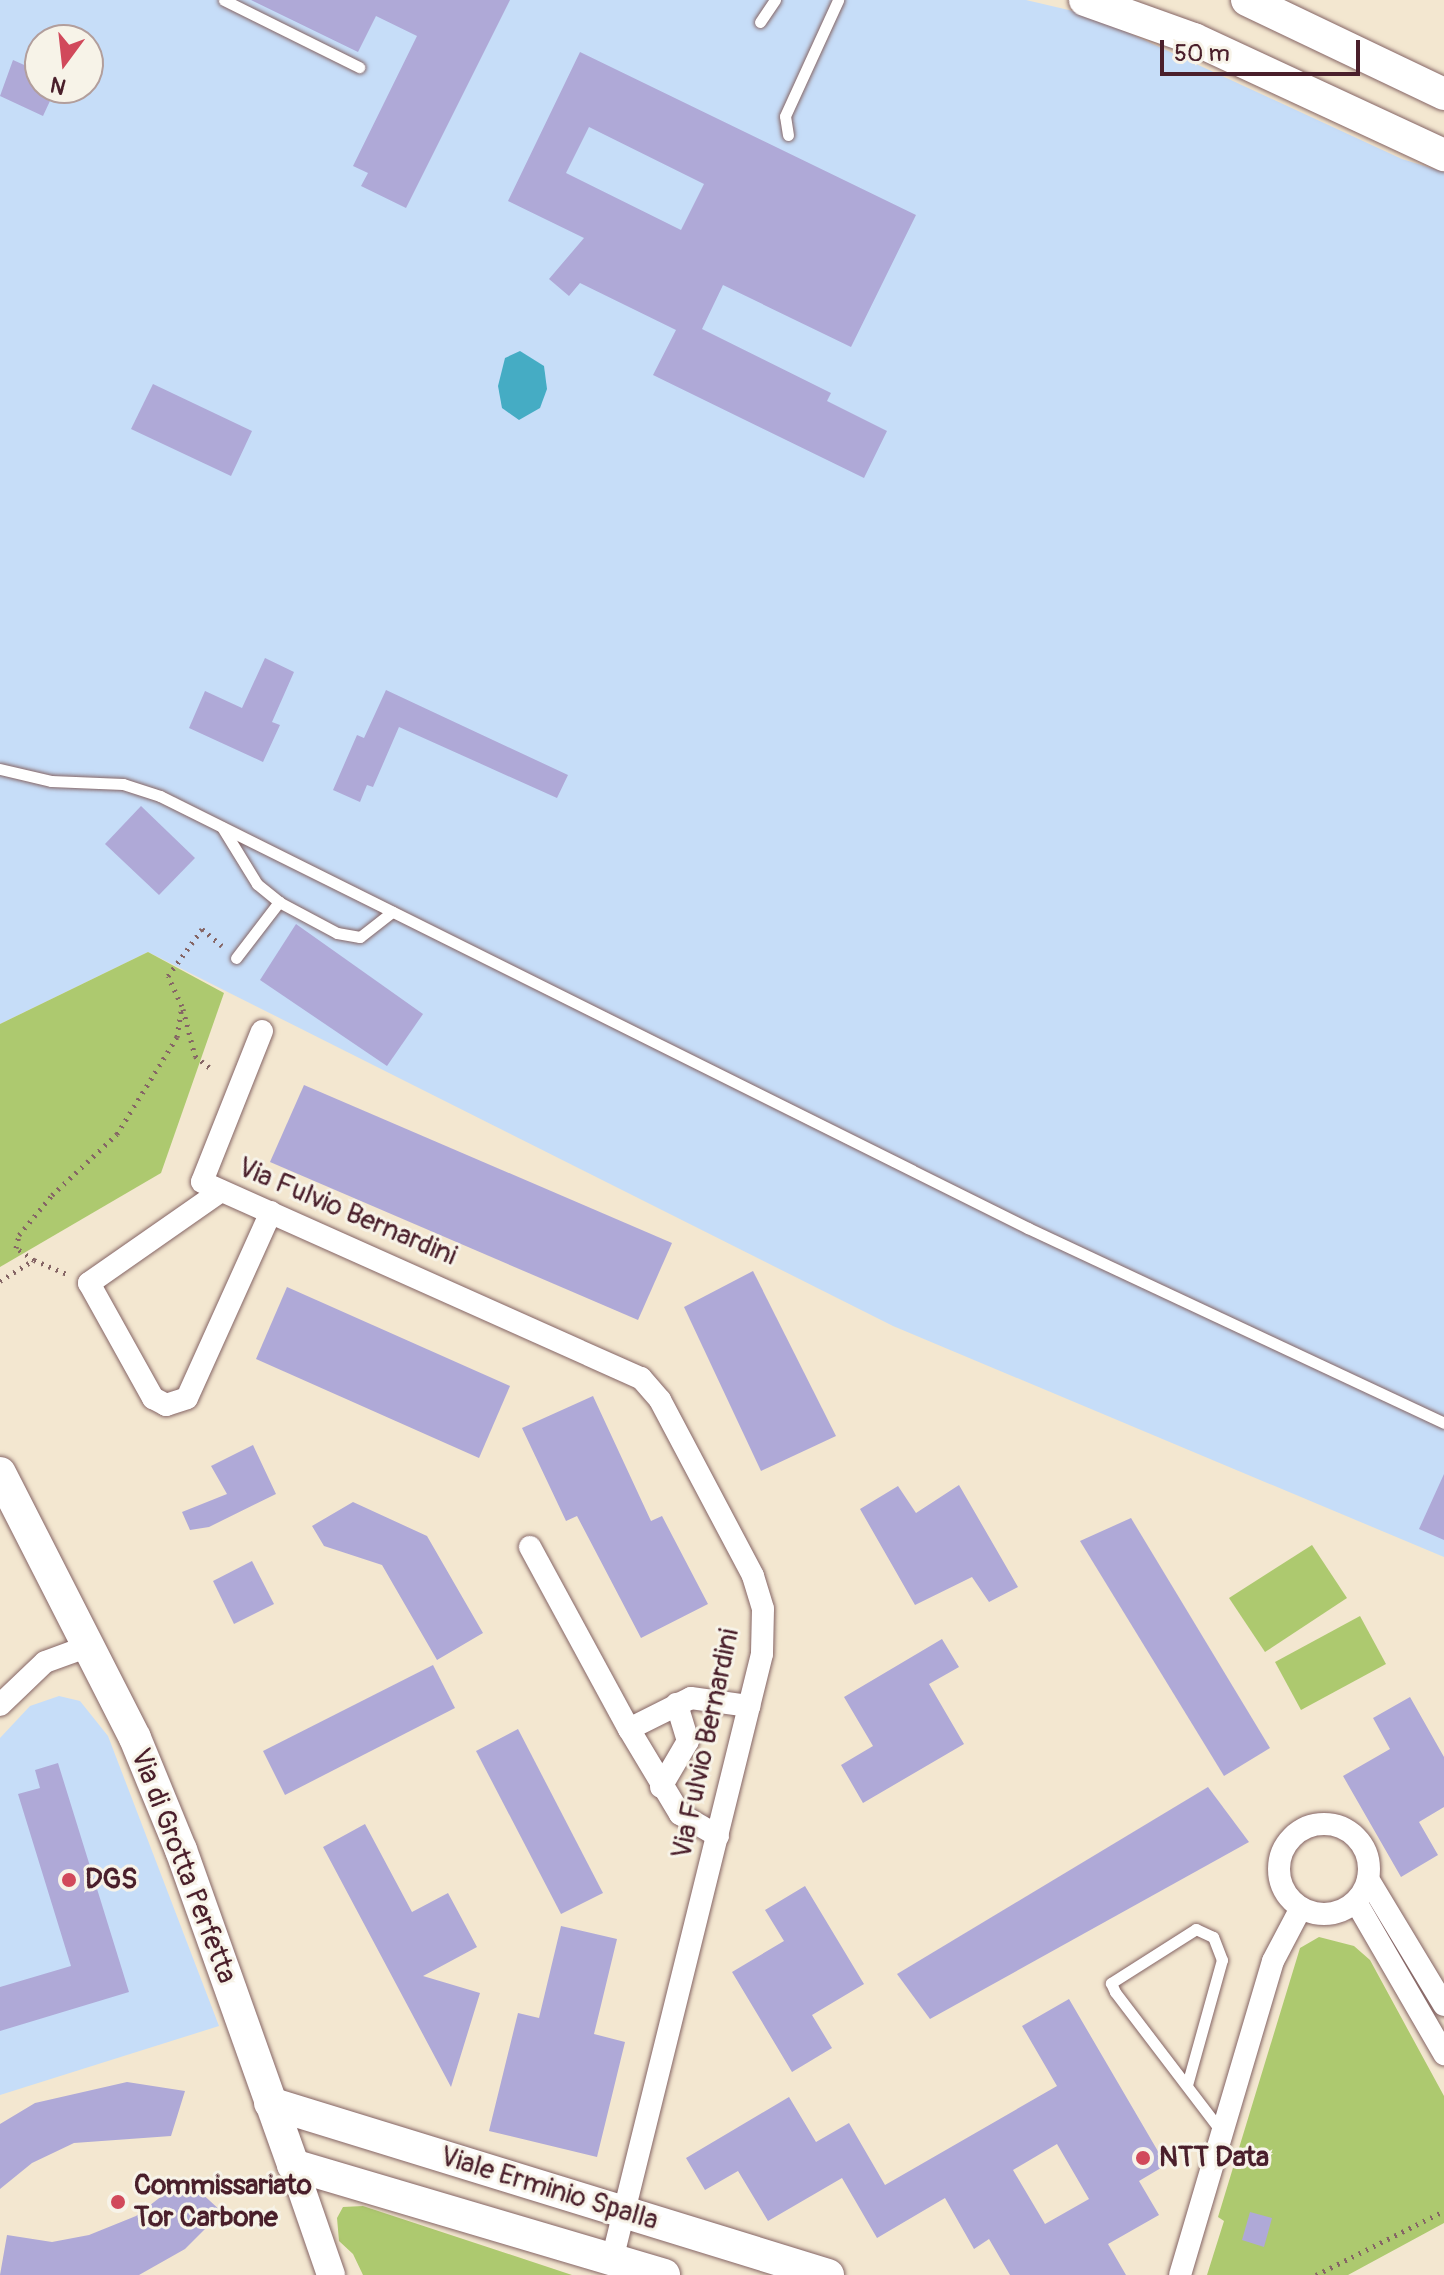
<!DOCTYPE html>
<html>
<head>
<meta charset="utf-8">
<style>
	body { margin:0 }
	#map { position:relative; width:1444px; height:2275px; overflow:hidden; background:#f3e7d0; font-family:Pangolin,sans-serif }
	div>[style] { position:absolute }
	.built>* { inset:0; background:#c6ddf8 }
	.green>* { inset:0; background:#adc96f }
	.water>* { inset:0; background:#45acc4 }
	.building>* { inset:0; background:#afa9d7 }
	.path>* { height:5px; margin-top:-2.5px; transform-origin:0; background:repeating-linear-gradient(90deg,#856565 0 2px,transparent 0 8px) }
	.roads { filter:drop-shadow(0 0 2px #856565) drop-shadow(0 0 2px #856565) }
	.service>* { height:11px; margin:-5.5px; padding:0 5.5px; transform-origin:5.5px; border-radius:5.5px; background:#fff }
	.minor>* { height:22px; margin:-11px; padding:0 11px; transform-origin:11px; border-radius:11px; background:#fff }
	.minor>.ring { margin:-11px; padding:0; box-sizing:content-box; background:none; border:22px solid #fff; border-radius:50% }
	.tertiary>* { height:28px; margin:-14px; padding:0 14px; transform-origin:14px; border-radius:14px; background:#fff }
	.secondary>* { height:32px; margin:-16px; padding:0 16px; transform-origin:16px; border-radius:16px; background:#fff }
	.dots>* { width:22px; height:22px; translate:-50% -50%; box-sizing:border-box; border:4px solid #f7f3e8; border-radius:50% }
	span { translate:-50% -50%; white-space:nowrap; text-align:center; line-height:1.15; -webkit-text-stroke:6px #f7f3e8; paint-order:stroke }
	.street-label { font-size:28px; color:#4a1f2b }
	.poi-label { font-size:28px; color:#4a1f2b; font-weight:700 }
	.left { translate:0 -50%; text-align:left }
	.north { position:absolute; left:24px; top:24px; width:80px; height:80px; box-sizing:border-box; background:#f7f3e8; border:2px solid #b29e9c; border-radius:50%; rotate:195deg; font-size:22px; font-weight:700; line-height:32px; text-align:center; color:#4a1f2b }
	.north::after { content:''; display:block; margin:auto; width:28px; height:36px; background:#d1495b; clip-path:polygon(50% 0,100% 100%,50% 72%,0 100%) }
	.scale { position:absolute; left:1160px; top:40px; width:200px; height:36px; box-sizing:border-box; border:4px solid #4a1f2b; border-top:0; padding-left:10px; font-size:24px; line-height:28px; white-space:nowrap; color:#4a1f2b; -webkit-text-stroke:6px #f7f3e8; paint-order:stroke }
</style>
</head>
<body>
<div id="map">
	<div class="built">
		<div style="clip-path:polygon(evenodd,0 0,1026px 0,1090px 15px,1402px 159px,1444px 172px,1444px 1557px,893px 1326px,148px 952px,0 1024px,0 0,40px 40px,88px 40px,88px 88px,40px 88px,40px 40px)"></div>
		<div style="clip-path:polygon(59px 1696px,80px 1701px,108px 1736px,219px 2026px,0 2095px,0 1738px,30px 1706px)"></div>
	</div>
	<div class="green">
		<div style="clip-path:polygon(148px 952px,224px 993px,161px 1173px,0 1267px,0 1024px)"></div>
		<div style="clip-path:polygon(1312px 1545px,1347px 1598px,1265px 1652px,1229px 1598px)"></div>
		<div style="clip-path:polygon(1360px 1616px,1386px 1664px,1301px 1710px,1275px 1662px)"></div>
		<div style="clip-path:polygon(1319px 1937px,1354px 1946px,1370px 1960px,1444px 2096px,1444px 2223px,1348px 2275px,1207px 2275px,1224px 2221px,1218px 2217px,1300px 1948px)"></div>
		<div style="clip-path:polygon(363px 2206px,572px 2275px,363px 2275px,353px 2254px,339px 2241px,337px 2218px,343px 2207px)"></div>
	</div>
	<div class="water">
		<div style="clip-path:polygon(520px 351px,544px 366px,547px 389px,540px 408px,519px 420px,502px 408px,498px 386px,505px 358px)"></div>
	</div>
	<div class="building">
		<div style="clip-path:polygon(251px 0,510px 0,406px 208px,361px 186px,368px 173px,353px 166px,417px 36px,376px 16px,358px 52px)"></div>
		<div style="clip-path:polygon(evenodd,580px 52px,916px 215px,851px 347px,723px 285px,702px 329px,831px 393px,827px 401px,887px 431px,864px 478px,653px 375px,676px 330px,580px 283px,569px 296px,549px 279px,584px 238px,508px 201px,580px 52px,589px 127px,704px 184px,681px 230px,566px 173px,589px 127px)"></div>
		<div style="clip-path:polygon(13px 60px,40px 72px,40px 88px,56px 88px,43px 116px,0 96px)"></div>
		<div style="clip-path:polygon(153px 384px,252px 431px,231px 476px,131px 429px)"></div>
		<div style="clip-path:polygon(265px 658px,294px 672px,272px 722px,280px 725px,263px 762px,189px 728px,205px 691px,242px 708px)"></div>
		<div style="clip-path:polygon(386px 690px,568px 775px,557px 798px,399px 727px,373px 787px,367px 785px,360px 802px,333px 790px,357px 735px,364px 738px)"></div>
		<div style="clip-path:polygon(141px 806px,195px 858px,159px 895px,105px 844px)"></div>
		<div style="clip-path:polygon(296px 924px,423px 1014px,387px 1066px,260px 980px)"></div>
		<div style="clip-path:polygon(304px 1085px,672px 1243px,638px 1320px,270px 1162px)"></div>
		<div style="clip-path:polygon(753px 1271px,836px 1436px,761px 1471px,684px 1307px)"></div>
		<div style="clip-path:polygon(287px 1287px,510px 1386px,479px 1458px,256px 1359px)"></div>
		<div style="clip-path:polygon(593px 1396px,651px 1521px,662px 1516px,708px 1604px,641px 1638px,577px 1516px,566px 1521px,522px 1428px)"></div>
		<div style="clip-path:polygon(253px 1445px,276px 1494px,209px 1527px,190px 1530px,182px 1512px,227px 1494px,211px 1466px)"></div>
		<div style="clip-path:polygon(1444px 1474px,1444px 1540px,1419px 1529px)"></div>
		<div style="clip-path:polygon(959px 1485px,1018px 1587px,989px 1602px,972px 1577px,915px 1605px,860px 1509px,898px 1486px,916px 1513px)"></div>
		<div style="clip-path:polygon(353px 1502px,427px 1536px,483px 1633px,437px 1660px,382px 1565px,324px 1546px,312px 1526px)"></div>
		<div style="clip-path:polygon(1131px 1518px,1270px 1748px,1224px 1776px,1080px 1541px)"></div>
		<div style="clip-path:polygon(252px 1561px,274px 1604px,234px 1624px,213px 1581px)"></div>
		<div style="clip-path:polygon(942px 1639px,959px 1667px,929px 1684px,964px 1744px,863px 1803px,841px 1765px,873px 1746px,844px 1697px)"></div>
		<div style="clip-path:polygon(433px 1665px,455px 1708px,285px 1795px,263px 1751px)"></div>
		<div style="clip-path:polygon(1410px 1697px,1444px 1757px,1444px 1807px,1419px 1822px,1438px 1855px,1401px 1877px,1343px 1776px,1390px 1749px,1373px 1718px)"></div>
		<div style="clip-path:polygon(518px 1729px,603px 1893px,561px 1914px,476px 1751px)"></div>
		<div style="clip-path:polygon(58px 1763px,129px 1992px,0 2031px,0 1987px,71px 1966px,18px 1794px,40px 1788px,35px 1770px)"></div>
		<div style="clip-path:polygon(1208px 1787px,1249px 1842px,930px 2019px,897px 1974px)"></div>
		<div style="clip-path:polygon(365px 1824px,412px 1912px,448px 1893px,477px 1947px,423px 1976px,480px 1993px,451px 2087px,323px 1847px)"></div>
		<div style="clip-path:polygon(805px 1886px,864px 1984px,812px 2015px,832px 2048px,792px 2072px,732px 1972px,784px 1941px,765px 1910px)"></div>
		<div style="clip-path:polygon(561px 1926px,617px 1939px,594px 2034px,625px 2042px,597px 2157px,489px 2131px,518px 2013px,539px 2018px)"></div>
		<div style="clip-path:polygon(evenodd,1069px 1999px,1166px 2165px,1139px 2181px,1159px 2215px,1108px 2244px,1126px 2275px,1010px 2275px,989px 2239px,974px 2249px,945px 2198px,877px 2238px,842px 2178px,768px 2221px,738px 2171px,705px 2190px,686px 2158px,789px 2097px,816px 2142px,849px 2123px,885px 2185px,1057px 2086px,1022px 2026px,1069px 1999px,1057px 2144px,1089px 2199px,1045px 2224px,1013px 2170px,1057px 2144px)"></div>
		<div style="clip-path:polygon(127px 2082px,185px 2091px,171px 2136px,74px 2143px,32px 2163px,0 2189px,0 2124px,35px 2103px)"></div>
		<div style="clip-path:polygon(185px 2178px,222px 2212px,185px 2249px,139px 2275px,0 2275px,7px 2235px,52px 2242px,89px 2235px,136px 2216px)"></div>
		<div style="clip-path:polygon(1250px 2212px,1272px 2218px,1264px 2247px,1242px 2240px)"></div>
	</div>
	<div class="path">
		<div style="left:183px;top:1009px;width:49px;rotate:75.7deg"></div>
		<div style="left:195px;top:1056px;width:23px;rotate:38deg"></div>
		<div style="left:34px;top:1260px;width:22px;rotate:-146deg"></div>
		<div style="left:16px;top:1248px;width:13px;rotate:-77deg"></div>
		<div style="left:19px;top:1235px;width:52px;rotate:-50.5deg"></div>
		<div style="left:52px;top:1195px;width:89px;rotate:-43.2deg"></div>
		<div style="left:117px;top:1134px;width:114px;rotate:-58.3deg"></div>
		<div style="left:177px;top:1037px;width:31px;rotate:-81deg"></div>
		<div style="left:182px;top:1006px;width:33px;rotate:-115deg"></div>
		<div style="left:168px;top:976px;width:58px;rotate:-54.1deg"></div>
		<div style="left:202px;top:929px;width:26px;rotate:40deg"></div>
		<div style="left:0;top:1281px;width:40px;rotate:-32deg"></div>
		<div style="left:34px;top:1260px;width:39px;rotate:23deg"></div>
		<div style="left:1316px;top:2275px;width:143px;rotate:-26.6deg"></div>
	</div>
	<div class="roads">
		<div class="service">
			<div style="left:224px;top:0;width:151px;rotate:26.4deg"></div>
			<div style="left:760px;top:22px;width:27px;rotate:-56deg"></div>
			<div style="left:788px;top:135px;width:19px;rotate:-99deg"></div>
			<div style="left:785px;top:116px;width:128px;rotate:-65.4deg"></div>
			<div style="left:0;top:769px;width:52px;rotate:13.2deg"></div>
			<div style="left:51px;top:781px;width:72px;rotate:2.4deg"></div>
			<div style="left:123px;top:784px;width:39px;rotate:18deg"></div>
			<div style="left:160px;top:796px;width:970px;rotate:26.46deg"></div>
			<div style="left:1028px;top:1228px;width:459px;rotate:25.1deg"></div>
			<div style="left:222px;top:827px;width:67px;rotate:58.4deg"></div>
			<div style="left:257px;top:884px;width:28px;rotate:39deg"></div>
			<div style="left:236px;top:958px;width:71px;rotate:-52.5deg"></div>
			<div style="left:279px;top:902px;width:66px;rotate:28.1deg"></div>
			<div style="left:337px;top:933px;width:23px;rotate:10deg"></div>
			<div style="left:360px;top:937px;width:41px;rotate:-38deg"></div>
			<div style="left:1187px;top:2085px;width:130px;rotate:-74.4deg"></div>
			<div style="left:1222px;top:1960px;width:25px;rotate:-111deg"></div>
			<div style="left:1213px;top:1937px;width:19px;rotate:-155deg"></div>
			<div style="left:1196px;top:1929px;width:101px;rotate:147.6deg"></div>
			<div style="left:1111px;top:1983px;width:10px;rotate:66deg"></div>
			<div style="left:1115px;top:1992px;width:175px;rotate:52.7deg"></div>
		</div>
		<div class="minor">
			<div style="left:262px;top:1031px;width:162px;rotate:111.7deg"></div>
			<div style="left:202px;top:1182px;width:481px;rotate:24.1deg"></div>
			<div style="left:641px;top:1378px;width:29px;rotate:49deg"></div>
			<div style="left:660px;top:1400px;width:199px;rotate:62.1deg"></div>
			<div style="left:753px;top:1576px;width:34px;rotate:73deg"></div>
			<div style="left:763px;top:1609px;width:45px;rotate:91.3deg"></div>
			<div style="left:762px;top:1654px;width:624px;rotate:103.9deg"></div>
			<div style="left:221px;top:1191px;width:161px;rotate:145.1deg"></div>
			<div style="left:89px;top:1283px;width:132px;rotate:60.9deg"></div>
			<div style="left:153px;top:1398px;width:15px;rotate:28deg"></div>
			<div style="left:166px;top:1405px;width:22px;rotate:-18deg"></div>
			<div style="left:187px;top:1398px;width:204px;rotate:-65.7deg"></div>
			<div style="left:530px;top:1547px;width:207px;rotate:61.5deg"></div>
			<div style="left:0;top:1705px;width:62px;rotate:-43.7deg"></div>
			<div style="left:45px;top:1662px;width:47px;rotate:-20deg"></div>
			<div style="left:661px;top:1787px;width:53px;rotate:-59.6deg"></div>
			<div style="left:688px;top:1741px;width:39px;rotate:-107deg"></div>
			<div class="ring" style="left:1279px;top:1824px;width:68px;height:68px"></div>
			<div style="left:718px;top:1836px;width:44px;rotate:-149.9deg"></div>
			<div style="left:680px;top:1814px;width:99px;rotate:-121deg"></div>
			<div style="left:629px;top:1729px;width:69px;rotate:-26.6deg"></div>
			<div style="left:691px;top:1698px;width:59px;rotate:7.9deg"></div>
			<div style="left:1368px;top:1879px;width:147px;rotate:58.9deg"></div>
			<div style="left:1356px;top:1902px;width:176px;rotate:59.9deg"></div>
			<div style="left:1180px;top:2275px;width:327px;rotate:-73.5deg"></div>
			<div style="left:1273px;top:1961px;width:60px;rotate:-62.2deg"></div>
		</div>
		<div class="tertiary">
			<div style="left:293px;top:2165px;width:116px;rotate:70.9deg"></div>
		</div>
		<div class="secondary">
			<div style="left:1085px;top:0;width:116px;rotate:19.7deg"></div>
			<div style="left:1194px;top:39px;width:276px;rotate:24.9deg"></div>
			<div style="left:1247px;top:0;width:218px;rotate:25.5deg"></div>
			<div style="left:0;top:1473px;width:297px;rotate:63deg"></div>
			<div style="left:135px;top:1738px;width:121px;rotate:67.7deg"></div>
			<div style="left:181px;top:1850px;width:334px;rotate:70.4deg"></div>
			<div style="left:293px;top:2165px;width:387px;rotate:16.5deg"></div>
			<div style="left:270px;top:2103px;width:584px;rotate:17.13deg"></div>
		</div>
	</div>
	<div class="dots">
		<div style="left:69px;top:1880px;background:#d1495b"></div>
		<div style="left:1143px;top:2158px;background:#d1495b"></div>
		<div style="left:118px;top:2202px;background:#d1495b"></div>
	</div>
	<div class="street-label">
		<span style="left:347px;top:1212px;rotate:23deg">Via Fulvio Bernardini</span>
		<span style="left:706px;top:1744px;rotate:-78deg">Via Fulvio Bernardini</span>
		<span style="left:183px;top:1866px;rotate:69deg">Via di Grotta Perfetta</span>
		<span style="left:549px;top:2189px;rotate:17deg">Viale Erminio Spalla</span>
	</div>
	<div class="poi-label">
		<span class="left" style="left:85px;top:1880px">DGS</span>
		<span class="left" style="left:1159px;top:2158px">NTT Data</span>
		<span class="left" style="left:134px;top:2202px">Commissariato<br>Tor Carbone</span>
	</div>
	<div class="north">N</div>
	<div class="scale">50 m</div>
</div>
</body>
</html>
